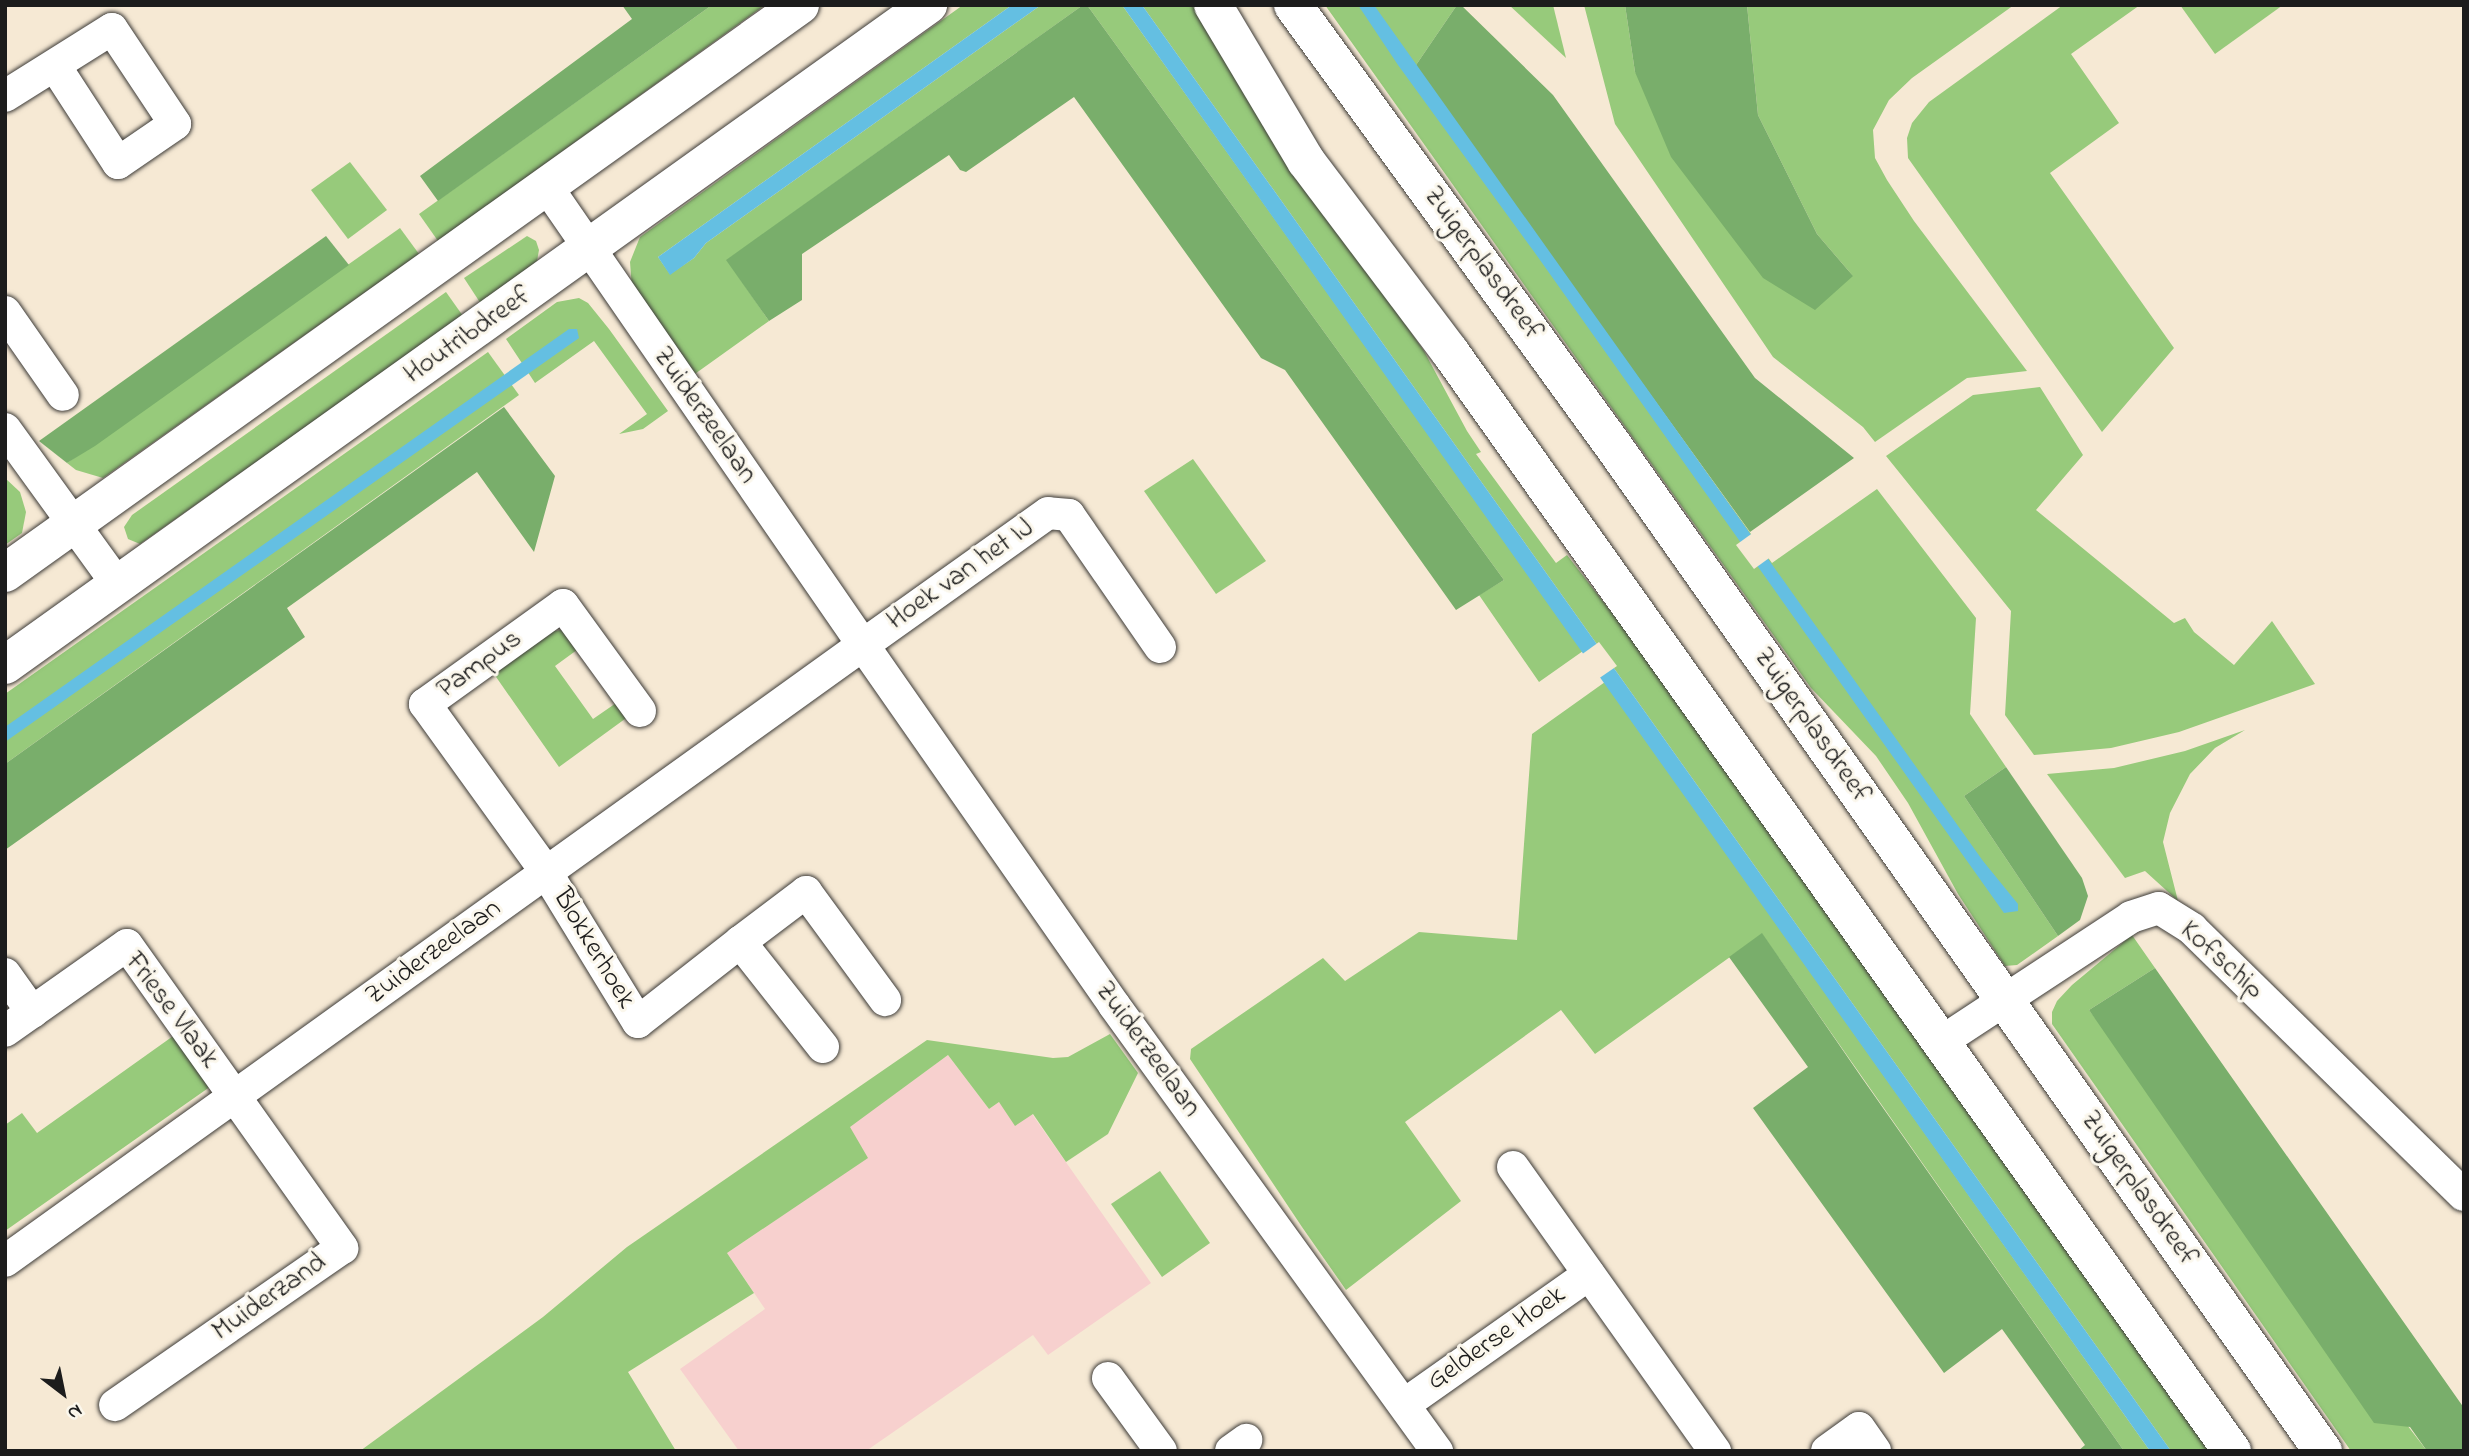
<!DOCTYPE html>
<html>
<head>
<meta charset="utf-8">
<style>
	body { margin:0 }
	#map { position:relative; width:2469px; height:1456px; overflow:hidden; background:#f6e9d4; font-family:"Indie Flower",sans-serif }
	div>[style] { position:absolute }
	.built>* { inset:0; background:#f7d0ce }
	.green>* { inset:0; background:#97ca7b }
	.forest>* { inset:0; background:#79ae6b }
	.water>* { inset:0; background:#64bfe2 }
	.pier>* { inset:0; background:#f6e9d4 }
	.roads { filter:drop-shadow(0 0 2px #3d3b38) drop-shadow(0 0 2px #3d3b38) }
	.minor>* { height:32px; margin:-16px; padding:0 16px; transform-origin:16px; border-radius:16px; background:#fff }
	.major>* { height:38px; margin:-19px; padding:0 19px; transform-origin:19px; border-radius:19px; background:#fff }
	span { translate:-50% -50%; white-space:nowrap; text-align:center; line-height:1.15; -webkit-text-stroke:6px #fbf7ec; paint-order:stroke }
	.street-label { font-size:28px; color:#1c1c1c }
	.frame { position:absolute; inset:0; border:7px solid #1c1c1c; pointer-events:none }
	.north { position:absolute; left:28px; top:1358px; width:70px; height:70px; -webkit-text-stroke:5px #fbf7ec; paint-order:stroke; rotate:148deg; font-size:19px; font-weight:700; line-height:28px; text-align:center; color:#1c1c1c }
	.north::after { content:''; display:block; margin:auto; width:24px; height:32px; background:#1c1c1c; clip-path:polygon(50% 0,100% 100%,50% 72%,0 100%) }
</style>
</head>
<body>
<div id="map">
	<div class="built">
		<div style="clip-path:polygon(948px 1055px,989px 1109px,999px 1102px,1032px 1114px,1151px 1283px,1048px 1355px,1033px 1335px,866px 1451px,739px 1451px,680px 1369px,765px 1309px,727px 1253px,867px 1158px,849px 1127px)"></div>
	</div>
	<div class="green">
		<div style="clip-path:polygon(712px 5px,765px 5px,438px 241px,419px 214px)"></div>
		<div style="clip-path:polygon(963px 5px,1012px 5px,658px 257px,670px 274px,694px 258px,706px 243px,1041px 5px,1083px 5px,727px 260px,769px 321px,692px 376px,632px 288px,630px 262px,640px 237px)"></div>
		<div style="clip-path:polygon(1087px 5px,1122px 5px,1583px 651px,1539px 682px,1479px 595px,1504px 580px)"></div>
		<div style="clip-path:polygon(1142px 5px,1201px 5px,1308px 186px,1424px 351px,1467px 431px,1481px 452px,1476px 454px,1556px 563px,1567px 555px,1619px 622px,2209px 1451px,2171px 1451px)"></div>
		<div style="clip-path:polygon(1325px 5px,1457px 5px,1414px 68px,1772px 563px,1877px 489px,1976px 618px,1970px 714px,2006px 767px,1964px 796px,2058px 936px,2017px 965px,2005px 966px,1958px 894px,1908px 803px,1876px 756px,1811px 688px)"></div>
		<div style="clip-path:polygon(1509px 5px,1553px 5px,1566px 58px)"></div>
		<div style="clip-path:polygon(1584px 5px,1625px 5px,1635px 72px,1853px 276px,1817px 234px,1758px 115px,1747px 5px,2014px 5px,1912px 78px,1889px 100px,1873px 130px,1875px 158px,1887px 180px,1914px 221px,2027px 371px,1967px 378px,1875px 442px,1863px 427px,1773px 357px,1615px 124px)"></div>
		<div style="clip-path:polygon(2063px 5px,2140px 5px,2071px 54px,2119px 123px,2050px 173px,2174px 348px,2102px 432px,1908px 158px,1907px 138px,1912px 123px,1929px 102px)"></div>
		<div style="clip-path:polygon(2180px 5px,2283px 5px,2215px 54px)"></div>
		<div style="clip-path:polygon(350px 162px,387px 210px,348px 239px,311px 190px)"></div>
		<div style="clip-path:polygon(400px 228px,419px 254px,103px 478px,76px 470px,67px 463px)"></div>
		<div style="clip-path:polygon(527px 236px,536px 241px,539px 250px,537px 261px,481px 304px,464px 278px)"></div>
		<div style="clip-path:polygon(446px 292px,463px 316px,140px 544px,128px 539px,124px 527px,132px 515px)"></div>
		<div style="clip-path:polygon(579px 298px,588px 303px,609px 329px,668px 411px,643px 429px,619px 434px,647px 414px,594px 341px,535px 383px,506px 339px,557px 302px)"></div>
		<div style="clip-path:polygon(488px 352px,519px 395px,5px 764px,5px 694px)"></div>
		<div style="clip-path:polygon(2040px 387px,2083px 455px,2036px 510px,2174px 623px,2185px 618px,2194px 632px,2234px 665px,2272px 621px,2315px 684px,2179px 732px,2111px 748px,2034px 755px,2005px 715px,2011px 611px,1886px 456px,1973px 395px)"></div>
		<div style="clip-path:polygon(1193px 459px,1266px 561px,1216px 594px,1144px 491px)"></div>
		<div style="clip-path:polygon(5px 478px,20px 492px,26px 512px,22px 533px,5px 545px)"></div>
		<div style="clip-path:polygon(568px 629px,581px 647px,555px 666px,593px 719px,619px 701px,629px 716px,559px 767px,494px 674px,554px 631px)"></div>
		<div style="clip-path:polygon(1605px 682px,2150px 1451px,2124px 1451px,1762px 934px,1595px 1054px,1561px 1010px,1405px 1122px,1461px 1201px,1346px 1290px,1302px 1227px,1190px 1059px,1191px 1049px,1323px 958px,1345px 981px,1419px 932px,1517px 940px,1532px 734px)"></div>
		<div style="clip-path:polygon(2245px 730px,2215px 748px,2190px 774px,2170px 813px,2163px 842px,2178px 901px,2145px 871px,2125px 878px,2047px 774px,2114px 768px,2185px 751px)"></div>
		<div style="clip-path:polygon(2132px 935px,2155px 968px,2089px 1010px,2427px 1451px,2351px 1451px,2052px 1024px,2052px 1012px,2057px 1001px,2072px 985px)"></div>
		<div style="clip-path:polygon(183px 1029px,214px 1084px,5px 1231px,5px 1125px,22px 1113px,37px 1133px)"></div>
		<div style="clip-path:polygon(1110px 1034px,1138px 1073px,1108px 1134px,1066px 1162px,1033px 1114px,1015px 1126px,999px 1102px,989px 1109px,948px 1055px,850px 1127px,868px 1158px,727px 1253px,754px 1293px,628px 1372px,676px 1451px,360px 1451px,543px 1317px,627px 1247px,927px 1040px,1053px 1058px,1068px 1057px)"></div>
		<div style="clip-path:polygon(1160px 1171px,1210px 1243px,1162px 1277px,1111px 1204px)"></div>
	</div>
	<div class="forest">
		<div style="clip-path:polygon(622px 5px,712px 5px,438px 201px,420px 176px,632px 19px)"></div>
		<div style="clip-path:polygon(1083px 5px,1087px 5px,1504px 580px,1456px 610px,1285px 370px,1261px 358px,1074px 97px,966px 172px,960px 170px,949px 155px,802px 254px,802px 300px,769px 321px,726px 260px)"></div>
		<div style="clip-path:polygon(1457px 5px,1461px 5px,1553px 95px,1755px 378px,1854px 458px,1750px 532px,1414px 68px)"></div>
		<div style="clip-path:polygon(1625px 5px,1747px 5px,1758px 115px,1817px 234px,1853px 276px,1815px 310px,1763px 278px,1671px 157px,1635px 72px)"></div>
		<div style="clip-path:polygon(326px 236px,349px 265px,95px 446px,67px 463px,39px 441px)"></div>
		<div style="clip-path:polygon(504px 407px,555px 476px,534px 552px,477px 472px,287px 608px,305px 637px,5px 850px,5px 764px)"></div>
		<div style="clip-path:polygon(2006px 767px,2082px 878px,2088px 896px,2080px 920px,2058px 936px,1964px 796px)"></div>
		<div style="clip-path:polygon(1762px 933px,1862px 1078px,2124px 1451px,2078px 1451px,2085px 1445px,2002px 1329px,1944px 1373px,1753px 1108px,1808px 1067px,1729px 957px)"></div>
		<div style="clip-path:polygon(2155px 968px,2464px 1408px,2464px 1451px,2427px 1451px,2410px 1427px,2374px 1423px,2089px 1010px)"></div>
	</div>
	<div class="water">
		<div style="clip-path:polygon(1012px 5px,1041px 5px,706px 243px,694px 258px,670px 275px,658px 257px)"></div>
		<div style="clip-path:polygon(1122px 5px,1142px 5px,2171px 1451px,2150px 1451px)"></div>
		<div style="clip-path:polygon(1358px 5px,1374px 5px,1983px 861px,2018px 904px,2018px 911px,2004px 913px,1535px 253px,1398px 65px)"></div>
		<div style="clip-path:polygon(569px 329px,577px 329px,579px 338px,5px 742px,5px 727px)"></div>
	</div>
	<div class="pier">
		<div style="clip-path:polygon(1754px 532px,1772px 556px,1754px 569px,1736px 545px)"></div>
		<div style="clip-path:polygon(1599px 642px,1617px 666px,1598px 679px,1581px 655px)"></div>
	</div>
	<div class="roads">
		<div class="minor">
			<div style="left:5px;top:96px;width:126px;rotate:-32.1deg"></div>
			<div style="left:112px;top:29px;width:114px;rotate:56.4deg"></div>
			<div style="left:175px;top:124px;width:69px;rotate:145.6deg"></div>
			<div style="left:118px;top:163px;width:116px;rotate:-123deg"></div>
			<div style="left:5px;top:312px;width:101px;rotate:55.1deg"></div>
			<div style="left:5px;top:429px;width:193px;rotate:54.1deg"></div>
			<div style="left:1160px;top:647px;width:160px;rotate:-124.6deg"></div>
			<div style="left:1069px;top:515px;width:21px;rotate:-175deg"></div>
			<div style="left:1048px;top:513px;width:227px;rotate:144.5deg"></div>
			<div style="left:863px;top:645px;width:439px;rotate:55.1deg"></div>
			<div style="left:1114px;top:1005px;width:551px;rotate:54.09deg"></div>
			<div style="left:640px;top:711px;width:131px;rotate:-126deg"></div>
			<div style="left:563px;top:605px;width:170px;rotate:144.3deg"></div>
			<div style="left:425px;top:704px;width:207px;rotate:54.2deg"></div>
			<div style="left:546px;top:872px;width:176px;rotate:58.5deg"></div>
			<div style="left:638px;top:1022px;width:130px;rotate:-38.1deg"></div>
			<div style="left:5px;top:974px;width:47px;rotate:54.6deg"></div>
			<div style="left:5px;top:1031px;width:149px;rotate:-35.2deg"></div>
			<div style="left:127px;top:945px;width:372px;rotate:54.6deg"></div>
			<div style="left:342px;top:1248px;width:276px;rotate:145.3deg"></div>
			<div style="left:1941px;top:1042px;width:227px;rotate:-33.3deg"></div>
			<div style="left:2131px;top:917px;width:29px;rotate:-18deg"></div>
			<div style="left:2159px;top:908px;width:39px;rotate:32deg"></div>
			<div style="left:2192px;top:929px;width:380px;rotate:44.4deg"></div>
			<div style="left:823px;top:1047px;width:134px;rotate:-128.3deg"></div>
			<div style="left:740px;top:942px;width:83px;rotate:-37.1deg"></div>
			<div style="left:806px;top:892px;width:134px;rotate:53.8deg"></div>
			<div style="left:1513px;top:1167px;width:349px;rotate:54.6deg"></div>
			<div style="left:5px;top:1261px;width:1056px;rotate:-35.68deg"></div>
			<div style="left:863px;top:645px;width:556px;rotate:-124.6deg"></div>
			<div style="left:1108px;top:1378px;width:90px;rotate:54deg"></div>
			<div style="left:1405px;top:1404px;width:225px;rotate:-35.2deg"></div>
			<div style="left:1231px;top:1451px;width:19px;rotate:-36deg"></div>
			<div style="left:1827px;top:1451px;width:39px;rotate:-36deg"></div>
			<div style="left:1859px;top:1428px;width:28px;rotate:55deg"></div>
		</div>
		<div class="major">
			<div style="left:1213px;top:5px;width:182px;rotate:59.2deg"></div>
			<div style="left:1306px;top:161px;width:239px;rotate:53deg"></div>
			<div style="left:1450px;top:352px;width:1349px;rotate:54.57deg"></div>
			<div style="left:1293px;top:5px;width:543px;rotate:54deg"></div>
			<div style="left:1612px;top:444px;width:1233px;rotate:54.78deg"></div>
			<div style="left:5px;top:573px;width:977px;rotate:-35.54deg"></div>
			<div style="left:5px;top:665px;width:1135px;rotate:-35.57deg"></div>
		</div>
	</div>
	<div class="street-label">
		<span style="left:1482px;top:264px;rotate:54deg">Zuigerplasdreef</span>
		<span style="left:468px;top:336px;rotate:-35deg">Houtribdreef</span>
		<span style="left:704px;top:416px;rotate:55deg">Zuiderzeelaan</span>
		<span style="left:961px;top:575px;rotate:-35deg">Hoek van het IJ</span>
		<span style="left:480px;top:665px;rotate:-36deg">Pampus</span>
		<span style="left:1811px;top:726px;rotate:55deg">Zuigerplasdreef</span>
		<span style="left:593px;top:949px;rotate:59deg">Blokkerhoek</span>
		<span style="left:434px;top:953px;rotate:-36deg">Zuiderzeelaan</span>
		<span style="left:2221px;top:961px;rotate:42deg">Kofschip</span>
		<span style="left:171px;top:1011px;rotate:53deg">Friese Vlaak</span>
		<span style="left:1147px;top:1050px;rotate:54deg">Zuiderzeelaan</span>
		<span style="left:2138px;top:1189px;rotate:55deg">Zuigerplasdreef</span>
		<span style="left:270px;top:1298px;rotate:-35deg">Muiderzand</span>
		<span style="left:1497px;top:1339px;rotate:-35deg">Gelderse Hoek</span>
	</div>
	<div class="frame"></div>
	<div class="north">N</div>
</div>
</body>
</html>
